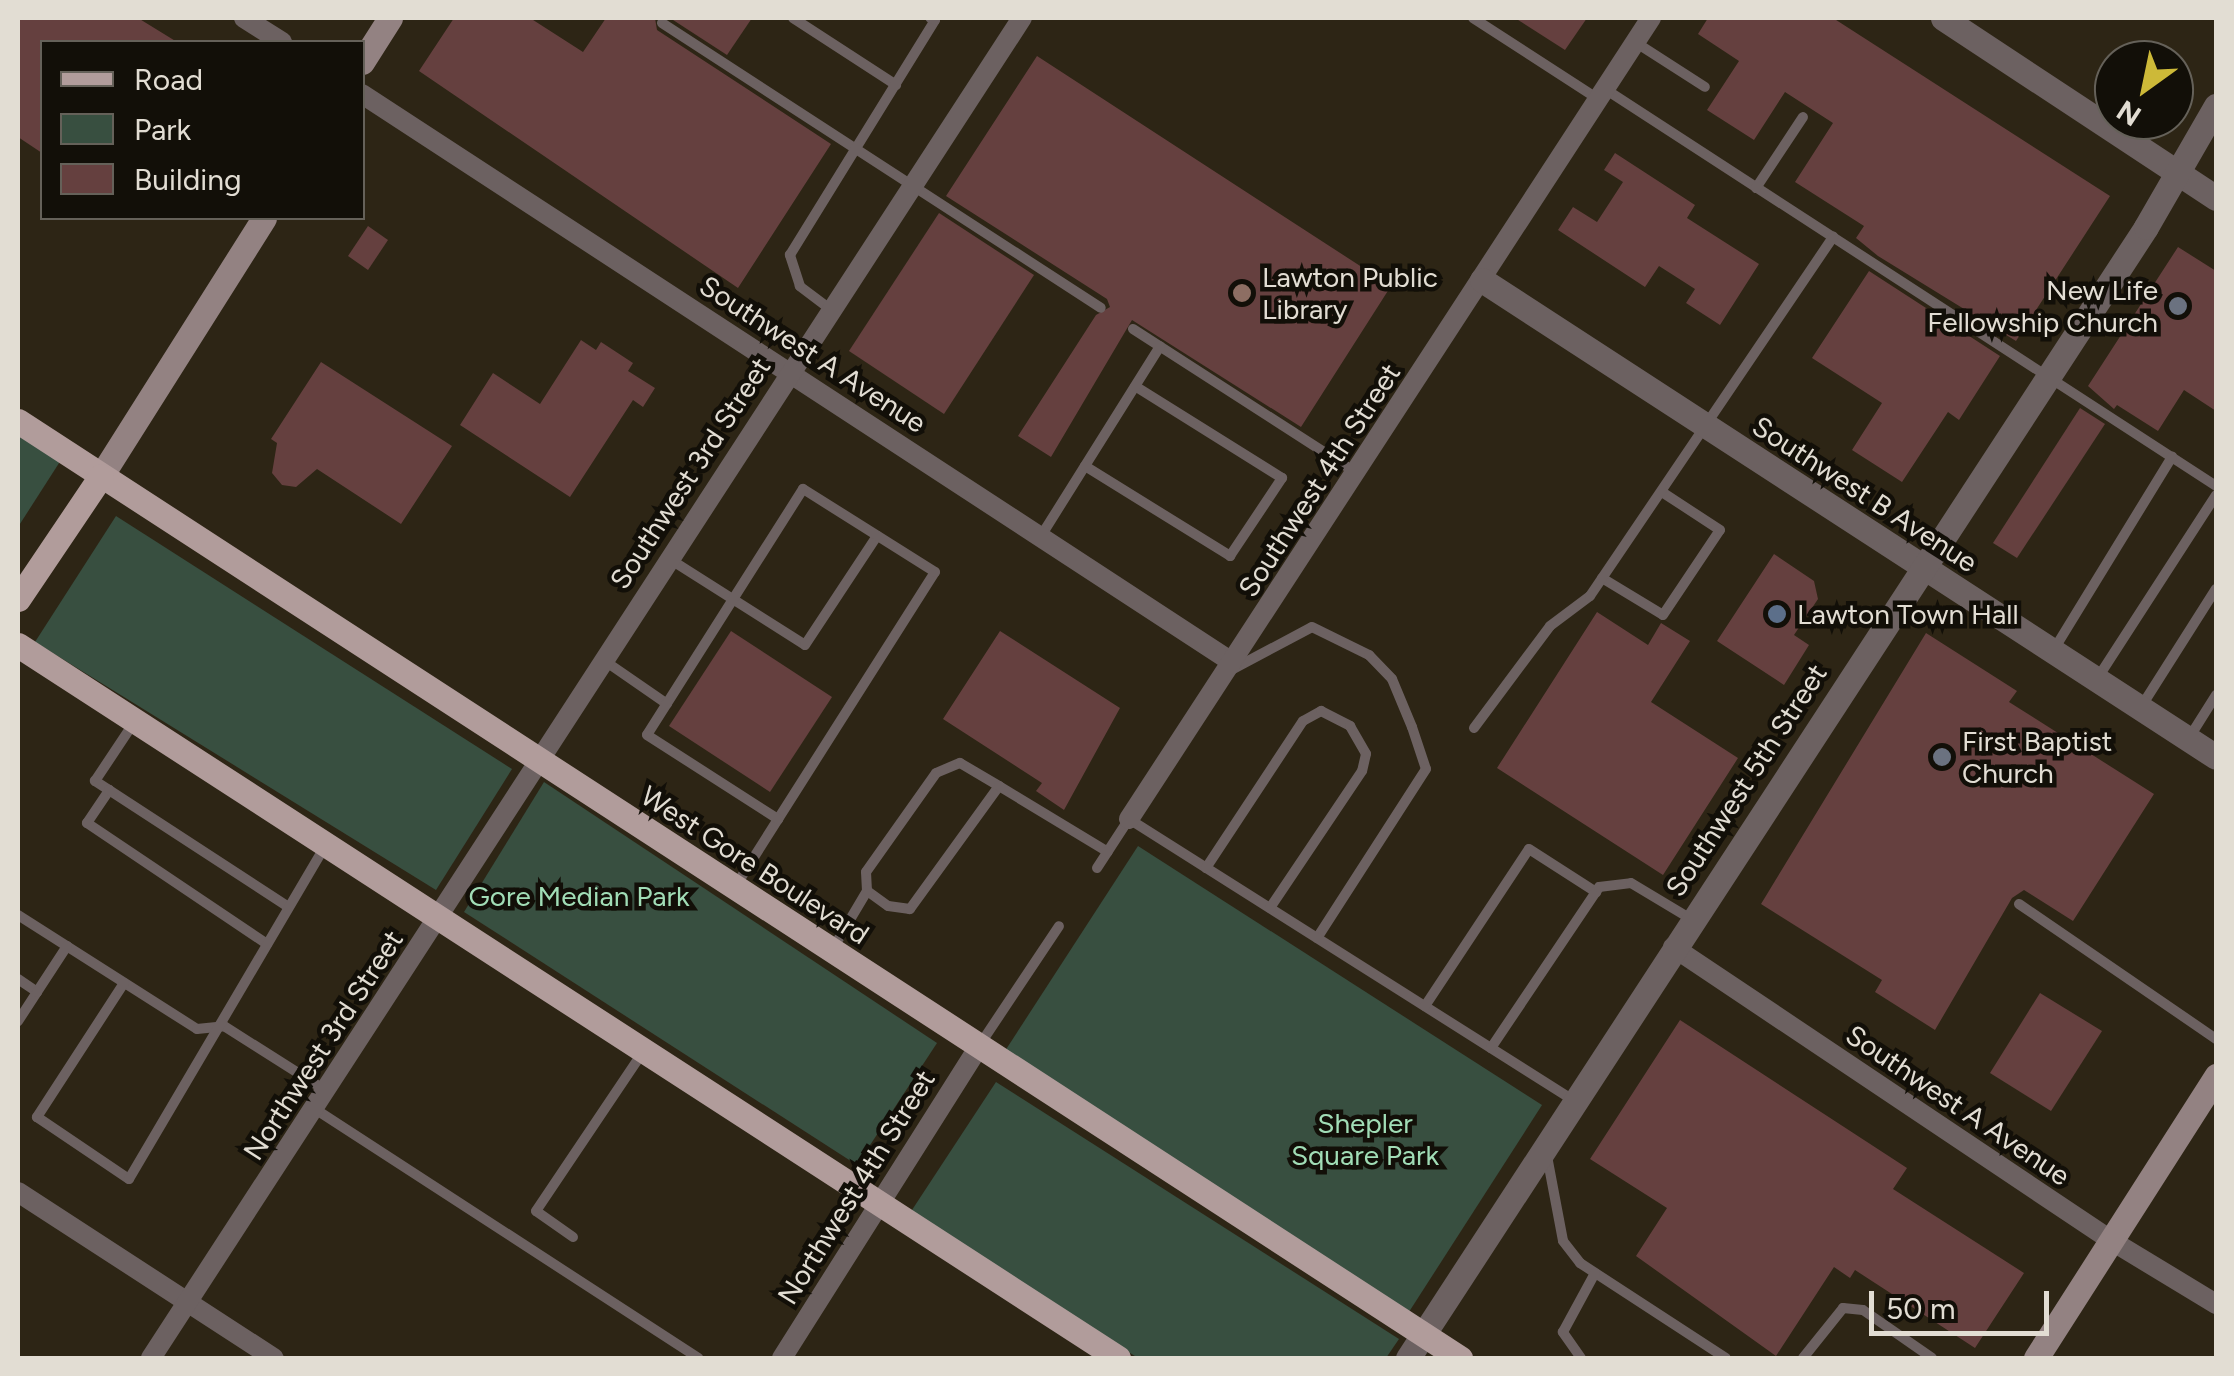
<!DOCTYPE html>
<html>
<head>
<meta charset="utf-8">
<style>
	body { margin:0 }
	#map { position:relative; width:2234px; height:1376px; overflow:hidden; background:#2d2515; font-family:Figtree,sans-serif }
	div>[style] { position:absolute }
	.green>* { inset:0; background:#384f40 }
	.building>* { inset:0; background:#65403f }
	.service>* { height:10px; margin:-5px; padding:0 5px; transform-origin:5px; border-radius:5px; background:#6c6161 }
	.minor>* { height:20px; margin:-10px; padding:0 10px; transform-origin:10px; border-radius:10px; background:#6c6161 }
	.tertiary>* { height:25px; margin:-12.5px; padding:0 12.5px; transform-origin:12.5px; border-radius:12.5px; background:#6c6161 }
	.secondary>* { height:25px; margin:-12.5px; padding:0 12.5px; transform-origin:12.5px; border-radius:12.5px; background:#938282 }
	.primary>* { height:25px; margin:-12.5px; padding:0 12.5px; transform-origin:12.5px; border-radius:12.5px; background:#b19c9b }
	.dots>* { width:28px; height:28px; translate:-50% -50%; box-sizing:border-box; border:5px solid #120f08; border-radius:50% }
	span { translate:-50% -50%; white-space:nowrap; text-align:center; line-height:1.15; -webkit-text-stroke:9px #120f08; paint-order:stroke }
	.poi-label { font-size:28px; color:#e2ddd3 }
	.left { translate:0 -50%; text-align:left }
	.right { translate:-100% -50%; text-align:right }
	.street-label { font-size:28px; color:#e2ddd3 }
	.park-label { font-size:28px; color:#a1ddb6 }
	.frame { position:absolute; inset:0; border:20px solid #e2ddd3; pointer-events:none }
	.legend { position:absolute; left:40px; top:40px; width:325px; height:180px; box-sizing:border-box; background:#120f08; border:2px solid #656159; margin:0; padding:12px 18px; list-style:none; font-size:30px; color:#e2ddd3 }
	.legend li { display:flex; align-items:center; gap:20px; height:50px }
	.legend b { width:50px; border:2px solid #656159 }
	.north { position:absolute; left:2094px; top:40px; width:100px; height:100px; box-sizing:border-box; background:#120f08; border:2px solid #656159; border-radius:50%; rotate:213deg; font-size:28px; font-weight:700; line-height:40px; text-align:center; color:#e2ddd3 }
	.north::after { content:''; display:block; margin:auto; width:35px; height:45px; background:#cdb938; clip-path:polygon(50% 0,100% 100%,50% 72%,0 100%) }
	.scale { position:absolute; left:1869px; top:1291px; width:180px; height:45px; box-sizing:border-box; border:5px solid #e2ddd3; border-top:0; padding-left:12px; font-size:30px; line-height:35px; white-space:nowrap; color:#e2ddd3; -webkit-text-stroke:8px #120f08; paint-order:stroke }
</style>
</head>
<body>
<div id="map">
	<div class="green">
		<div style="clip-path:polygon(18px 433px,61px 460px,18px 527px)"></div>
		<div style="clip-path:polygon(116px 516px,512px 769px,436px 890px,35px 642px)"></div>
		<div style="clip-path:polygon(544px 782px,937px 1043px,857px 1165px,464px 912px)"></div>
		<div style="clip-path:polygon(1138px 846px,1542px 1105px,1407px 1315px,1003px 1054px)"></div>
		<div style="clip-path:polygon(996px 1082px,1399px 1339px,1386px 1358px,1138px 1358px,910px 1213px)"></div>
	</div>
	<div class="building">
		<div style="clip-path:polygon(18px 18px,138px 18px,177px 42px,42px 42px,42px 153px,18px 137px)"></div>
		<div style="clip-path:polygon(454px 18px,530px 18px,583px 52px,606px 18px,655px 18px,657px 30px,831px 144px,738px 288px,419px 71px)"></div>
		<div style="clip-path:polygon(670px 18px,752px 18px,727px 55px)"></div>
		<div style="clip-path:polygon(1515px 18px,1587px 18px,1565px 50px)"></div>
		<div style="clip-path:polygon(1708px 18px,1833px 18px,2110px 196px,2016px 341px,1878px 256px,1856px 238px,1864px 226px,1795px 182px,1833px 123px,1785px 92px,1754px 140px,1707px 110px,1739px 61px,1698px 34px)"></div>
		<div style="clip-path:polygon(1037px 56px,1391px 286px,1301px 427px,1132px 320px,1051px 457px,1018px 436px,1096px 315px,1110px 307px,1107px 299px,946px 196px)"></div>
		<div style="clip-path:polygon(1615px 153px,1695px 205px,1687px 218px,1759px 264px,1720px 325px,1686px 303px,1695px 289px,1659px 266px,1645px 287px,1558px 230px,1573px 207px,1597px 222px,1623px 182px,1604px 170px)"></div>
		<div style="clip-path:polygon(939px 213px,1034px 275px,944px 414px,849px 351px)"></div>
		<div style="clip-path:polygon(368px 226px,388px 240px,368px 270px,348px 256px)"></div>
		<div style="clip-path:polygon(2178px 247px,2216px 271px,2216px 411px,2184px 390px,2158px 431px,2117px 405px,2114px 409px,2088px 386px)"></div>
		<div style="clip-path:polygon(1869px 271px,2000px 356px,1959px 420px,1948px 412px,1902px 482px,1852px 450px,1882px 403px,1812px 358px)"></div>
		<div style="clip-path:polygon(581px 340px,596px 350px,601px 342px,633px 363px,628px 371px,655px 388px,643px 407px,633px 400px,570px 497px,460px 425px,493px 373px,540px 404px)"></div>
		<div style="clip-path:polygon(321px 362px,452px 446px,401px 524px,317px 469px,296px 487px,282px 485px,272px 473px,277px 443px,271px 439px)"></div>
		<div style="clip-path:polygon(2080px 408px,2105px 424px,2017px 558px,1993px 543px)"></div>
		<div style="clip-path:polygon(1774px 554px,1814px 581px,1818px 599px,1794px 635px,1809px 645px,1784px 685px,1717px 641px)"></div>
		<div style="clip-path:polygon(1597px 612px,1648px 645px,1661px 623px,1690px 641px,1651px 702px,1738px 758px,1663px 875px,1497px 768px)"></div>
		<div style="clip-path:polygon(731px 631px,832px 697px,770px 792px,669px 726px)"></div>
		<div style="clip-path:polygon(1000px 631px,1120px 708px,1064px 810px,1036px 791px,1042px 783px,943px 719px)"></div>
		<div style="clip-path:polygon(1926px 633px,2017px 691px,2009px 702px,2154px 794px,2073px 921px,2024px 890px,2012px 898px,1935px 1030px,1875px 992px,1882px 980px,1761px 904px)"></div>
		<div style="clip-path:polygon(2040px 993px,2102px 1031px,2051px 1111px,1990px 1073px)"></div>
		<div style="clip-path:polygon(1680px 1020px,1907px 1168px,1893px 1189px,2024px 1273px,1975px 1348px,1855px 1270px,1850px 1278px,1834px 1267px,1776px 1356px,1636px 1256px,1667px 1208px,1590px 1159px)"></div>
	</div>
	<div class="service">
		<div style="left:793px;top:18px;width:123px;rotate:33deg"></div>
		<div style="left:1473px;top:18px;width:149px;rotate:32.9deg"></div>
		<div style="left:662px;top:23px;width:523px;rotate:32.99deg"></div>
		<div style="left:1635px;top:42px;width:83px;rotate:32.7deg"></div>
		<div style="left:1605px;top:89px;width:729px;rotate:33.01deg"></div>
		<div style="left:1756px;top:188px;width:85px;rotate:-56.5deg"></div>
		<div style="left:830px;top:309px;width:38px;rotate:-143deg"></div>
		<div style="left:800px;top:286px;width:33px;rotate:-108deg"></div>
		<div style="left:790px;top:255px;width:276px;rotate:-58.3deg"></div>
		<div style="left:935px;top:20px;width:5px;rotate:-158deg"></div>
		<div style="left:1133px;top:329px;width:264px;rotate:32.8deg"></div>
		<div style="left:1085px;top:466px;width:171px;rotate:31.8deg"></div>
		<div style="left:1230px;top:556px;width:94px;rotate:-56.3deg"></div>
		<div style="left:1282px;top:478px;width:173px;rotate:-148deg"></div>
		<div style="left:1041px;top:536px;width:224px;rotate:-57.9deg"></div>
		<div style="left:668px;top:558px;width:162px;rotate:32.4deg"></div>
		<div style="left:805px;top:645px;width:131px;rotate:-56.6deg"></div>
		<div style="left:1602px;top:578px;width:71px;rotate:31.2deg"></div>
		<div style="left:1663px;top:615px;width:102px;rotate:-56.2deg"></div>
		<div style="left:1720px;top:530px;width:69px;rotate:-146.8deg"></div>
		<div style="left:2053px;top:651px;width:228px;rotate:-58.5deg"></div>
		<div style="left:602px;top:659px;width:79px;rotate:34.7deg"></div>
		<div style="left:1233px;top:669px;width:89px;rotate:-28deg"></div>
		<div style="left:1312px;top:627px;width:64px;rotate:26.2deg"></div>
		<div style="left:1369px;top:655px;width:33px;rotate:46deg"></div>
		<div style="left:1392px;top:679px;width:52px;rotate:67.4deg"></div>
		<div style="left:1412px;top:727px;width:44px;rotate:71.6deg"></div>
		<div style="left:1426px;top:769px;width:201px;rotate:122.8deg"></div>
		<div style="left:2097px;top:679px;width:219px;rotate:-57.1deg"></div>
		<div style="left:2141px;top:707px;width:140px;rotate:-57.6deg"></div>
		<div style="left:1474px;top:728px;width:127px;rotate:-53.3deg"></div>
		<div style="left:1550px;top:626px;width:50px;rotate:-36.9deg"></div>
		<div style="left:1590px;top:596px;width:434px;rotate:-55.9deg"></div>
		<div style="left:2189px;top:738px;width:51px;rotate:-57.9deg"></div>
		<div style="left:999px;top:786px;width:152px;rotate:125.9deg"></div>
		<div style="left:910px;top:909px;width:22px;rotate:-172deg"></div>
		<div style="left:888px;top:906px;width:26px;rotate:-144deg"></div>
		<div style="left:867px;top:891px;width:19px;rotate:-93deg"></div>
		<div style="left:866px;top:872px;width:121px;rotate:-54.7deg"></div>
		<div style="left:936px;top:773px;width:26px;rotate:-23deg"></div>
		<div style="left:960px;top:763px;width:45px;rotate:30.5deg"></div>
		<div style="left:999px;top:786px;width:127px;rotate:31.2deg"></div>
		<div style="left:109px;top:790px;width:17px;rotate:-147deg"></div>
		<div style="left:95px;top:781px;width:72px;rotate:-56.3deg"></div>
		<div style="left:1097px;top:868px;width:59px;rotate:-56.9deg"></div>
		<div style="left:1129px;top:819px;width:525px;rotate:32.33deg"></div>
		<div style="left:1206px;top:868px;width:176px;rotate:-56.6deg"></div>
		<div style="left:1303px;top:721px;width:21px;rotate:-29deg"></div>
		<div style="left:1321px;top:711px;width:33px;rotate:27deg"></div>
		<div style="left:1350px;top:726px;width:32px;rotate:60deg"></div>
		<div style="left:1366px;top:754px;width:17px;rotate:103deg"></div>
		<div style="left:1362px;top:771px;width:165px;rotate:123.9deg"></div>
		<div style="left:735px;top:887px;width:373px;rotate:-57.6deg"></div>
		<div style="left:935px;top:572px;width:156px;rotate:-147.8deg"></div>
		<div style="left:803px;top:489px;width:291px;rotate:122.4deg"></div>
		<div style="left:647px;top:735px;width:156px;rotate:32.7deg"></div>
		<div style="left:2019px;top:904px;width:239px;rotate:34.4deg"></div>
		<div style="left:18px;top:915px;width:212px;rotate:32.5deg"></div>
		<div style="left:197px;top:1029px;width:27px;rotate:-6deg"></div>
		<div style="left:224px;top:1026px;width:120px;rotate:32.4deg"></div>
		<div style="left:267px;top:944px;width:217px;rotate:-146.1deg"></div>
		<div style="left:87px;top:823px;width:40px;rotate:-56deg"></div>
		<div style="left:109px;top:790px;width:212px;rotate:33.1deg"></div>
		<div style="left:832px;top:950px;width:69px;rotate:-59.3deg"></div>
		<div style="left:18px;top:979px;width:23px;rotate:34deg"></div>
		<div style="left:37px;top:992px;width:35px;rotate:123deg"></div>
		<div style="left:124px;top:983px;width:160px;rotate:123deg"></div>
		<div style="left:37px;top:1117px;width:111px;rotate:34deg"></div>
		<div style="left:129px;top:1179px;width:389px;rotate:-59.5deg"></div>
		<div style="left:37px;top:992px;width:55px;rotate:-56.9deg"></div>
		<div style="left:1425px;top:1006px;width:188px;rotate:-56.5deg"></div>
		<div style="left:1529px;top:849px;width:80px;rotate:32.7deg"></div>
		<div style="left:979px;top:1046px;width:144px;rotate:-56.3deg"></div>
		<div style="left:1491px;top:1048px;width:194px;rotate:-56.1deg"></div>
		<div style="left:1599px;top:887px;width:32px;rotate:-7deg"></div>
		<div style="left:1631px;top:883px;width:70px;rotate:31deg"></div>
		<div style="left:315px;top:1109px;width:457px;rotate:33deg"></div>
		<div style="left:1547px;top:1156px;width:86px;rotate:79.3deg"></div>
		<div style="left:1563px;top:1241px;width:28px;rotate:52deg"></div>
		<div style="left:1580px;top:1263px;width:174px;rotate:33.1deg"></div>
		<div style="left:573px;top:1237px;width:45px;rotate:-144.9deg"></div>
		<div style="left:536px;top:1211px;width:194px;rotate:-56.1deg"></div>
		<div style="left:1581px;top:1358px;width:32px;rotate:-125deg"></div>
		<div style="left:1563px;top:1332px;width:67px;rotate:-61.5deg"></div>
		<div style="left:1803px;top:1358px;width:64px;rotate:-51.3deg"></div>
		<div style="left:1843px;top:1308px;width:20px;rotate:6deg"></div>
		<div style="left:1863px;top:1310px;width:84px;rotate:34.8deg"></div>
	</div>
	<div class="minor">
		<div style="left:244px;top:18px;width:45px;rotate:32.3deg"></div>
		<div style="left:362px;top:94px;width:1039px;rotate:33.14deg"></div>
		<div style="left:1129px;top:819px;width:956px;rotate:-56.91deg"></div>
		<div style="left:1673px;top:947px;width:528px;rotate:33.81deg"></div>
		<div style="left:2112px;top:1241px;width:122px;rotate:31.2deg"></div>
		<div style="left:18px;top:1192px;width:305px;rotate:33deg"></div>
		<div style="left:151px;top:1358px;width:1598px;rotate:-56.98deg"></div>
		<div style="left:782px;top:1358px;width:369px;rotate:-57.7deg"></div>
	</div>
	<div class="tertiary">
		<div style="left:1943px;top:18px;width:327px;rotate:33.4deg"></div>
		<div style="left:1482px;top:280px;width:875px;rotate:33.02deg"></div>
		<div style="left:1408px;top:1358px;width:1350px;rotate:-56.87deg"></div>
		<div style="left:2146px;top:227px;width:140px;rotate:-60deg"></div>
	</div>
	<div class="secondary">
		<div style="left:362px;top:62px;width:52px;rotate:-57.5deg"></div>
		<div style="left:101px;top:476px;width:305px;rotate:-57.7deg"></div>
		<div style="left:2036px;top:1358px;width:335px;rotate:-57.4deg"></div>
	</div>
	<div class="primary">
		<div style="left:18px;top:421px;width:1720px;rotate:33.02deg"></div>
		<div style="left:18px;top:599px;width:148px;rotate:-56deg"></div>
		<div style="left:18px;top:645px;width:1311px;rotate:32.95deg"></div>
	</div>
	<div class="dots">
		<div style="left:1242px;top:293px;background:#8d6e63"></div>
		<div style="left:2178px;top:306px;background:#6b7280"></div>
		<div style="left:1777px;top:614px;background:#5c6f8a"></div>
		<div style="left:1942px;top:757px;background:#6b7280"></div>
	</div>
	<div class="poi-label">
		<span class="left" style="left:1262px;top:293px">Lawton Public<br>Library</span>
		<span class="right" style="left:2158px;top:306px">New Life<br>Fellowship Church</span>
		<span class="left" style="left:1797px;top:614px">Lawton Town Hall</span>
		<span class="left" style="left:1962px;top:757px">First Baptist<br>Church</span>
	</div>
	<div class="street-label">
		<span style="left:813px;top:354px;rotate:33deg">Southwest A Avenue</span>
		<span style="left:690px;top:473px;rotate:-57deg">Southwest 3rd Street</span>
		<span style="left:1319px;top:480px;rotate:-57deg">Southwest 4th Street</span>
		<span style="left:1865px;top:494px;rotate:33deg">Southwest B Avenue</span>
		<span style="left:1746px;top:780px;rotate:-57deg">Southwest 5th Street</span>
		<span style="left:755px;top:865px;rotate:33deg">West Gore Boulevard</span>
		<span style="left:323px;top:1045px;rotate:-57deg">Northwest 3rd Street</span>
		<span style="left:1958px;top:1105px;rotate:34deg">Southwest A Avenue</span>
		<span style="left:856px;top:1187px;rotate:-58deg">Northwest 4th Street</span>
	</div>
	<div class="park-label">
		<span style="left:579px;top:896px">Gore Median Park</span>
		<span style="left:1365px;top:1139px">Shepler<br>Square Park</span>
	</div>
	<div class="frame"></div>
	<ul class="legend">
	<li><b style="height:12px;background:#b19c9b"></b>Road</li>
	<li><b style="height:28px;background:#384f40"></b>Park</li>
	<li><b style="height:28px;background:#65403f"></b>Building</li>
	</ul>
	<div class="north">N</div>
	<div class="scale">50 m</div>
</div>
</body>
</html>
